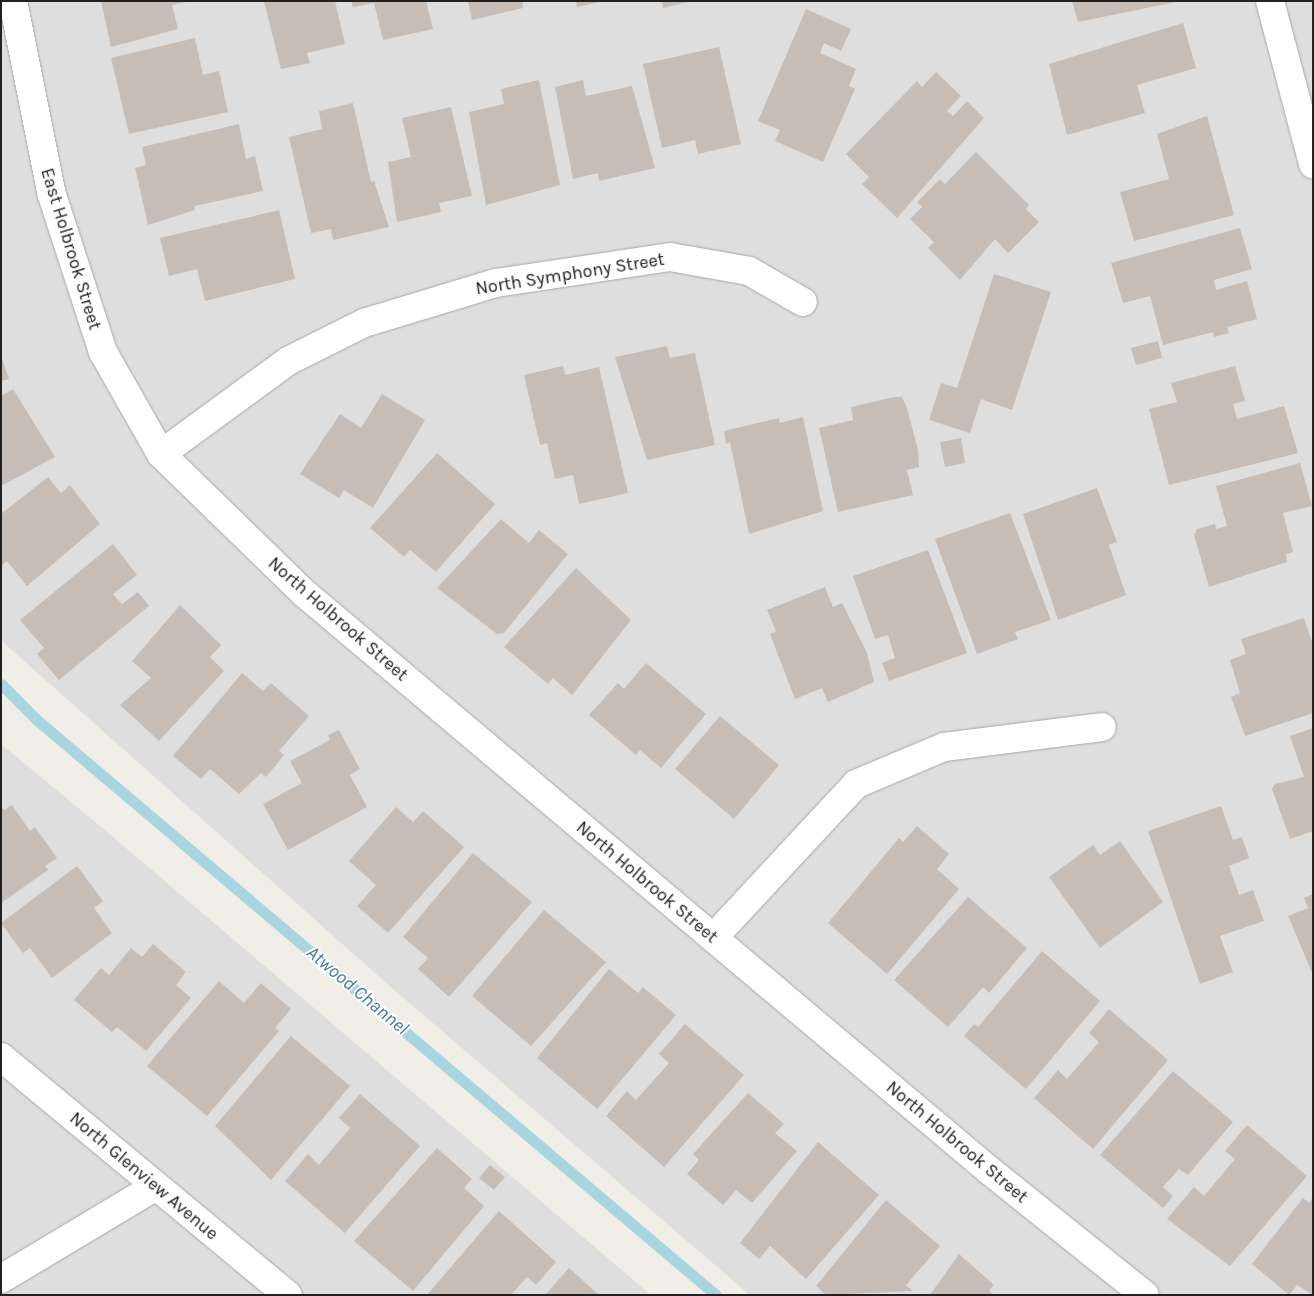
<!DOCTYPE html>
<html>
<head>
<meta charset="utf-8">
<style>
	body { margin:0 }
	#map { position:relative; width:1314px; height:1296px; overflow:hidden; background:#f1eee8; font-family:Karla,sans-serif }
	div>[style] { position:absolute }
	.residential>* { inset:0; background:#dfdede }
	.stream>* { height:11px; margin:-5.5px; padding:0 5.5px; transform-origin:5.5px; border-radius:5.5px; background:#a8d5df }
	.building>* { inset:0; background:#c6bdb7 }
	.roads { filter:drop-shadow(0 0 1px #a8a8a8) drop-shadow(0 0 1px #a8a8a8) }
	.minor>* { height:28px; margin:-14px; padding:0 14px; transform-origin:14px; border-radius:14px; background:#fff }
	span { translate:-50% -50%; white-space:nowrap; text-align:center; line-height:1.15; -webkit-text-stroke:4px #fff; paint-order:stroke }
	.street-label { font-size:18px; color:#212121 }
	.water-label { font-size:19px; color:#4578a3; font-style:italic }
	.frame { position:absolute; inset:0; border:2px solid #212121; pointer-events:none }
</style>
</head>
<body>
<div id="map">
	<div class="residential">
		<div style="clip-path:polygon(1px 1px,1313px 1px,1313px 1295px,750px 1295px,385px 982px,5px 644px,1px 638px)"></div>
		<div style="clip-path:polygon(1px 744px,106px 831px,651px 1295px,1px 1295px)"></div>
	</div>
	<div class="stream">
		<div style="left:1px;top:684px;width:51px;rotate:45deg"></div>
		<div style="left:37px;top:720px;width:890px;rotate:40.26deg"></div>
	</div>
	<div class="building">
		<div style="clip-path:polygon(101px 1px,185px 1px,185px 2px,172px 5px,178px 29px,111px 47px)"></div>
		<div style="clip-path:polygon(264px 1px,335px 1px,345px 44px,307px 53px,310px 63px,281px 69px)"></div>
		<div style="clip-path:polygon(351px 1px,426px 1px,433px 29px,383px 40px,374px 3px,353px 7px)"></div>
		<div style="clip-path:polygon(468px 1px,522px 1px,523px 8px,472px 20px)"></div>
		<div style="clip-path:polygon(576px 1px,600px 1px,600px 2px,577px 7px)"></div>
		<div style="clip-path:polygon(662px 1px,688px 1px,688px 2px,663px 8px)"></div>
		<div style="clip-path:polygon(1072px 1px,1175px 1px,1176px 2px,1078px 22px)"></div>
		<div style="clip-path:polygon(806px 9px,851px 29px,841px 51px,824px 43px,820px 53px,856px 69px,849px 86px,855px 89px,823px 162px,775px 141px,780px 130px,758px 121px)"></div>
		<div style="clip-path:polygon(1183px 23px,1196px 68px,1137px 85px,1145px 113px,1067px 135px,1049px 64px)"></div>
		<div style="clip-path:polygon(195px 38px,203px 75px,219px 71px,228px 112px,129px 134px,111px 58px)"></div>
		<div style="clip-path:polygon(719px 47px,741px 144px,698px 154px,695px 140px,662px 148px,643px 64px)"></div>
		<div style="clip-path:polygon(936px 72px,961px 96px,947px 111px,953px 116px,967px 101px,984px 118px,897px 218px,862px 184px,869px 177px,846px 154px,917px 81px,922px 87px)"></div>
		<div style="clip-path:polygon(539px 80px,560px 185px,486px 205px,469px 112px,504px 104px,501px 89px)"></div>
		<div style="clip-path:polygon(583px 80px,586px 96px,632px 86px,655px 168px,599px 181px,598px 173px,573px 179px,555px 87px)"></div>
		<div style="clip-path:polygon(353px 103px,371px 182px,374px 181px,389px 227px,333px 240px,331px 229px,311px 233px,289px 137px,322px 129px,319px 111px)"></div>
		<div style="clip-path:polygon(451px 107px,472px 196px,439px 203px,441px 212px,397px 222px,388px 162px,411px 157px,402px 118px)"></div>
		<div style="clip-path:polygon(1207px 116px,1234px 215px,1134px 241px,1120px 192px,1169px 179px,1157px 134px)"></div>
		<div style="clip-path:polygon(239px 124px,246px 159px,255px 156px,263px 191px,195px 206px,195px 210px,148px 225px,135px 168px,146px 165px,142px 147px)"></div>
		<div style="clip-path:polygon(976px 152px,1029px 205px,1026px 209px,1039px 222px,1008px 253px,995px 239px,960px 280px,928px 248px,934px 242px,910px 219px,922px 207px,917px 202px,940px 179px,945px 184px)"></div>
		<div style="clip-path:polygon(279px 210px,295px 279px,205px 301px,197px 269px,169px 276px,160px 238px)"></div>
		<div style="clip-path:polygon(1240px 228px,1252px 269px,1214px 280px,1216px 290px,1247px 281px,1257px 319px,1227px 327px,1229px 333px,1214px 337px,1213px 332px,1163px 345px,1150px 296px,1123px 303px,1111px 263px)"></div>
		<div style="clip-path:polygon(994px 274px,1051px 292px,1012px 410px,981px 399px,970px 433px,929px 420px,941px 383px,957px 388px)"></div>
		<div style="clip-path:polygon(1158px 341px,1162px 358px,1136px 365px,1131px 348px)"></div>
		<div style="clip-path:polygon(667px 346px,670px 358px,695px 353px,715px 445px,647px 460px,615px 357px)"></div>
		<div style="clip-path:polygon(1px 356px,9px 379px,1px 381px)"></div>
		<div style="clip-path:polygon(563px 366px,565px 375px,599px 367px,628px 493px,579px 504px,573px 475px,555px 479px,547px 443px,540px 445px,524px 375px)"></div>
		<div style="clip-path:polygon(1235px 366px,1245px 401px,1233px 404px,1237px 419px,1284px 406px,1298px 453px,1169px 485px,1149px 409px,1177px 402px,1171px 383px)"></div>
		<div style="clip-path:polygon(13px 389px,55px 457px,1px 486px,1px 396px)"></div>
		<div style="clip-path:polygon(382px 394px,425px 420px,373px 508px,344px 490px,339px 498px,300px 474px,340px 414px,361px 428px)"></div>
		<div style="clip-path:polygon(894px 397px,902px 397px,907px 408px,918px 450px,919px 467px,907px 470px,913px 495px,838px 512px,819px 428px,853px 420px,851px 407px)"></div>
		<div style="clip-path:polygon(803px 417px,823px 511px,749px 534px,730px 442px,726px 444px,724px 431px,779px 418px,780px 423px)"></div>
		<div style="clip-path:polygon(961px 438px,965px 463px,945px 467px,940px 442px)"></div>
		<div style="clip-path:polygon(437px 453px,495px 504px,436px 572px,410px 550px,404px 557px,370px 528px)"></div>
		<div style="clip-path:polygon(1300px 463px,1312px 506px,1283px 513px,1293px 552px,1286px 554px,1287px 562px,1209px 587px,1194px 535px,1197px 529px,1215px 524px,1216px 529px,1227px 526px,1216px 486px)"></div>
		<div style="clip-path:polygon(48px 477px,61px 493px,70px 485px,100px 524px,27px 586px,7px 561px,1px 566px,1px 514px)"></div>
		<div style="clip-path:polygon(1097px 488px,1117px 542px,1109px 545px,1126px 595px,1058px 620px,1023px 514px)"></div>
		<div style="clip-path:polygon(1010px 513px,1051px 620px,1015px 632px,1018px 639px,977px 654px,935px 539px)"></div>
		<div style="clip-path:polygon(501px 519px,529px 543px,539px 530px,568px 554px,504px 633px,497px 634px,437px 588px)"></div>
		<div style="clip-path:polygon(113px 544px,137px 575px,113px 594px,122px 604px,138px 592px,149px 606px,59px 680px,37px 654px,44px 648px,20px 620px)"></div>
		<div style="clip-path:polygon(928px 550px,967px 653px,889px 681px,882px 663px,895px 658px,888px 635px,875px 639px,853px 576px)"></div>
		<div style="clip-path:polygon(576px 568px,631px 620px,572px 695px,553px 678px,548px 684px,504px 647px)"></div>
		<div style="clip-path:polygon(825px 587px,833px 607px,842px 603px,867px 653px,874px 682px,828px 702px,822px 688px,795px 699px,770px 634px,776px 631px,767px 610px)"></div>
		<div style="clip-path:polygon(180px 605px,221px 645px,210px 657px,224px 671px,159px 741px,120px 705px,151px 678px,132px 661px)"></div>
		<div style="clip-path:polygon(1304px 618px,1313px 645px,1313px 713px,1245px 736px,1231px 697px,1240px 693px,1230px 660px,1246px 654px,1241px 639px)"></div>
		<div style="clip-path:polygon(646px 663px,706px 714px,661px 768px,640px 750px,636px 755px,589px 715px,618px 683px,624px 689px)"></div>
		<div style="clip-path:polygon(242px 673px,263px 691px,271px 683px,309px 716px,279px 751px,284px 755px,266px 777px,261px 773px,239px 794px,210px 769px,201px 779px,173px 756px)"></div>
		<div style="clip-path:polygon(720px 716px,779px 765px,734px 819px,675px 769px)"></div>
		<div style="clip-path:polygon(1313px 728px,1313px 831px,1290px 839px,1272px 789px,1275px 784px,1304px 777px,1290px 736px)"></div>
		<div style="clip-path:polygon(339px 730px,360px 769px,350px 775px,367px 807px,288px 850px,263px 804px,302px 783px,290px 761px,330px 740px,328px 735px)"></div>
		<div style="clip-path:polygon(12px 805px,30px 831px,35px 827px,57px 858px,45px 866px,48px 870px,1px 903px,1px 806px,4px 810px)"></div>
		<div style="clip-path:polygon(1221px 806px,1233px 840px,1242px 837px,1249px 858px,1229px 866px,1239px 895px,1253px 890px,1264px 921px,1220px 936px,1233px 972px,1200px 984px,1148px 831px)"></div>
		<div style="clip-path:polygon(396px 807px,413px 822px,423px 811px,464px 847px,388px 933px,357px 906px,376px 885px,349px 861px)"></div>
		<div style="clip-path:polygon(917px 826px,949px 854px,937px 869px,959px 889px,887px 974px,828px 923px,899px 838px,903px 842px)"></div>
		<div style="clip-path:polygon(1120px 841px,1163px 902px,1100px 948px,1049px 877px,1093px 845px,1100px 855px)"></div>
		<div style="clip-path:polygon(473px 853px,532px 902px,449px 997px,418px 969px,428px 958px,403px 937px)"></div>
		<div style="clip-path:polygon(77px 866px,103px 901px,94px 908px,112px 933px,52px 978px,30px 948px,23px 953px,1px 923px)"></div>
		<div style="clip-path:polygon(1313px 894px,1313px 975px,1288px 916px,1308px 908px,1304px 898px)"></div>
		<div style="clip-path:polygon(968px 897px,1027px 948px,989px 993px,983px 987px,948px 1027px,894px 980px)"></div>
		<div style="clip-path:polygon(544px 910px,606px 962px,531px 1046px,472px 996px)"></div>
		<div style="clip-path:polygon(153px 944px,186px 972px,176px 985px,191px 998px,146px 1051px,117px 1027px,112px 1032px,74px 1000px,101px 968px,109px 975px,131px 948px,142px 957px)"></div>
		<div style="clip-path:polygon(1042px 951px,1100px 1001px,1026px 1089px,964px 1036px,974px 1024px,978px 1027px)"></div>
		<div style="clip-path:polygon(609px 969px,638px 993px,643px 987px,676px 1015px,597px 1109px,537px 1058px)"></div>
		<div style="clip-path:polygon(219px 981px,244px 1003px,261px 983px,291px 1009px,275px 1028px,279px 1031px,207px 1116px,147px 1066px)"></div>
		<div style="clip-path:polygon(1109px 1009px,1168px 1060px,1093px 1149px,1034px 1098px,1058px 1070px,1067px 1079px,1099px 1042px,1089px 1033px)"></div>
		<div style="clip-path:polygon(685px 1024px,744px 1075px,664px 1167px,606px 1116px,627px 1091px,636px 1100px,669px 1063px,659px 1054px)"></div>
		<div style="clip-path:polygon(291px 1036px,350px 1086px,271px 1180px,215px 1126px)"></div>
		<div style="clip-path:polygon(1173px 1071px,1233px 1122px,1188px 1175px,1179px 1169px,1163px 1187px,1173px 1196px,1163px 1208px,1100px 1155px)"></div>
		<div style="clip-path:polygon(748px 1093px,784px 1124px,775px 1133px,797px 1151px,752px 1203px,736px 1190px,723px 1205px,687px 1174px,699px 1160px,693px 1154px)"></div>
		<div style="clip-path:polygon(360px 1094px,420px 1146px,345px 1233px,285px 1181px,308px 1154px,319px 1165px,350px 1128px,339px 1118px)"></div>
		<div style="clip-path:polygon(1247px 1125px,1307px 1176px,1230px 1266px,1167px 1219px,1194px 1187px,1204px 1196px,1235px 1159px,1225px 1151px)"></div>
		<div style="clip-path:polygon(818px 1142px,879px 1195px,806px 1279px,770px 1246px,759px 1259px,740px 1243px)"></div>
		<div style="clip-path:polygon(437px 1148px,472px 1179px,464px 1188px,484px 1206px,413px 1291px,354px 1241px)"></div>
		<div style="clip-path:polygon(490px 1165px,505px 1177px,494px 1190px,479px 1178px)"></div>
		<div style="clip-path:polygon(1303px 1198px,1309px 1203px,1313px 1198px,1313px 1295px,1297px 1285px,1289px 1295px,1252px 1264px)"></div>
		<div style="clip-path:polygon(886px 1200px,940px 1246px,906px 1285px,913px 1291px,826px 1295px,816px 1286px)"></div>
		<div style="clip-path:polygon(499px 1211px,556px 1262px,536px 1285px,527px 1277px,511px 1295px,427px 1295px)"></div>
		<div style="clip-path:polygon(959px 1254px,994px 1285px,989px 1291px,993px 1295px,930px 1295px)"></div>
		<div style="clip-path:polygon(569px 1268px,599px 1295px,545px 1295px)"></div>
	</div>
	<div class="roads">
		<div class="minor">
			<div style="left:13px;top:1px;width:195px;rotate:78.7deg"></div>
			<div style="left:51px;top:192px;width:168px;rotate:72deg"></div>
			<div style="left:103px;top:352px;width:117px;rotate:60.4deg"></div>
			<div style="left:161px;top:454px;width:199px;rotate:44.2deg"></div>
			<div style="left:304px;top:593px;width:897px;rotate:40.12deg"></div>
			<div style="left:990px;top:1171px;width:198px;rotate:38.7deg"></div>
			<div style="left:1270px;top:1px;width:169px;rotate:75.2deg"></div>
			<div style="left:161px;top:454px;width:157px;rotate:-36.2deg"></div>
			<div style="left:288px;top:361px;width:85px;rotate:-26.6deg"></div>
			<div style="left:364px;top:323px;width:138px;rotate:-16.9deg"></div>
			<div style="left:496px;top:283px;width:176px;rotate:-8.5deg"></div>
			<div style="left:670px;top:257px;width:80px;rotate:10deg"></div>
			<div style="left:749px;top:271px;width:62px;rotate:29.9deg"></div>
			<div style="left:713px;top:938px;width:210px;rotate:-47.1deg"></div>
			<div style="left:856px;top:784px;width:95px;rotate:-22.8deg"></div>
			<div style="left:944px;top:747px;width:159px;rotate:-7.2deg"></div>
			<div style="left:1px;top:1057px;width:373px;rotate:39.7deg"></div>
			<div style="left:1px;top:1279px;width:179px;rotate:-30.9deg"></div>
		</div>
	</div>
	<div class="street-label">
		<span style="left:71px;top:249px;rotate:73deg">East Holbrook Street</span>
		<span style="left:570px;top:274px;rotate:-9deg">North Symphony Street</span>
		<span style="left:338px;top:619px;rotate:41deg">North Holbrook Street</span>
		<span style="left:647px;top:882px;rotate:40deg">North Holbrook Street</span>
		<span style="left:957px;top:1142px;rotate:40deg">North Holbrook Street</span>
		<span style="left:144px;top:1176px;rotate:40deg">North Glenview Avenue</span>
	</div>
	<div class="water-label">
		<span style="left:357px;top:991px;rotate:40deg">Atwood Channel</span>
	</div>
	<div class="frame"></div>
</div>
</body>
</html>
